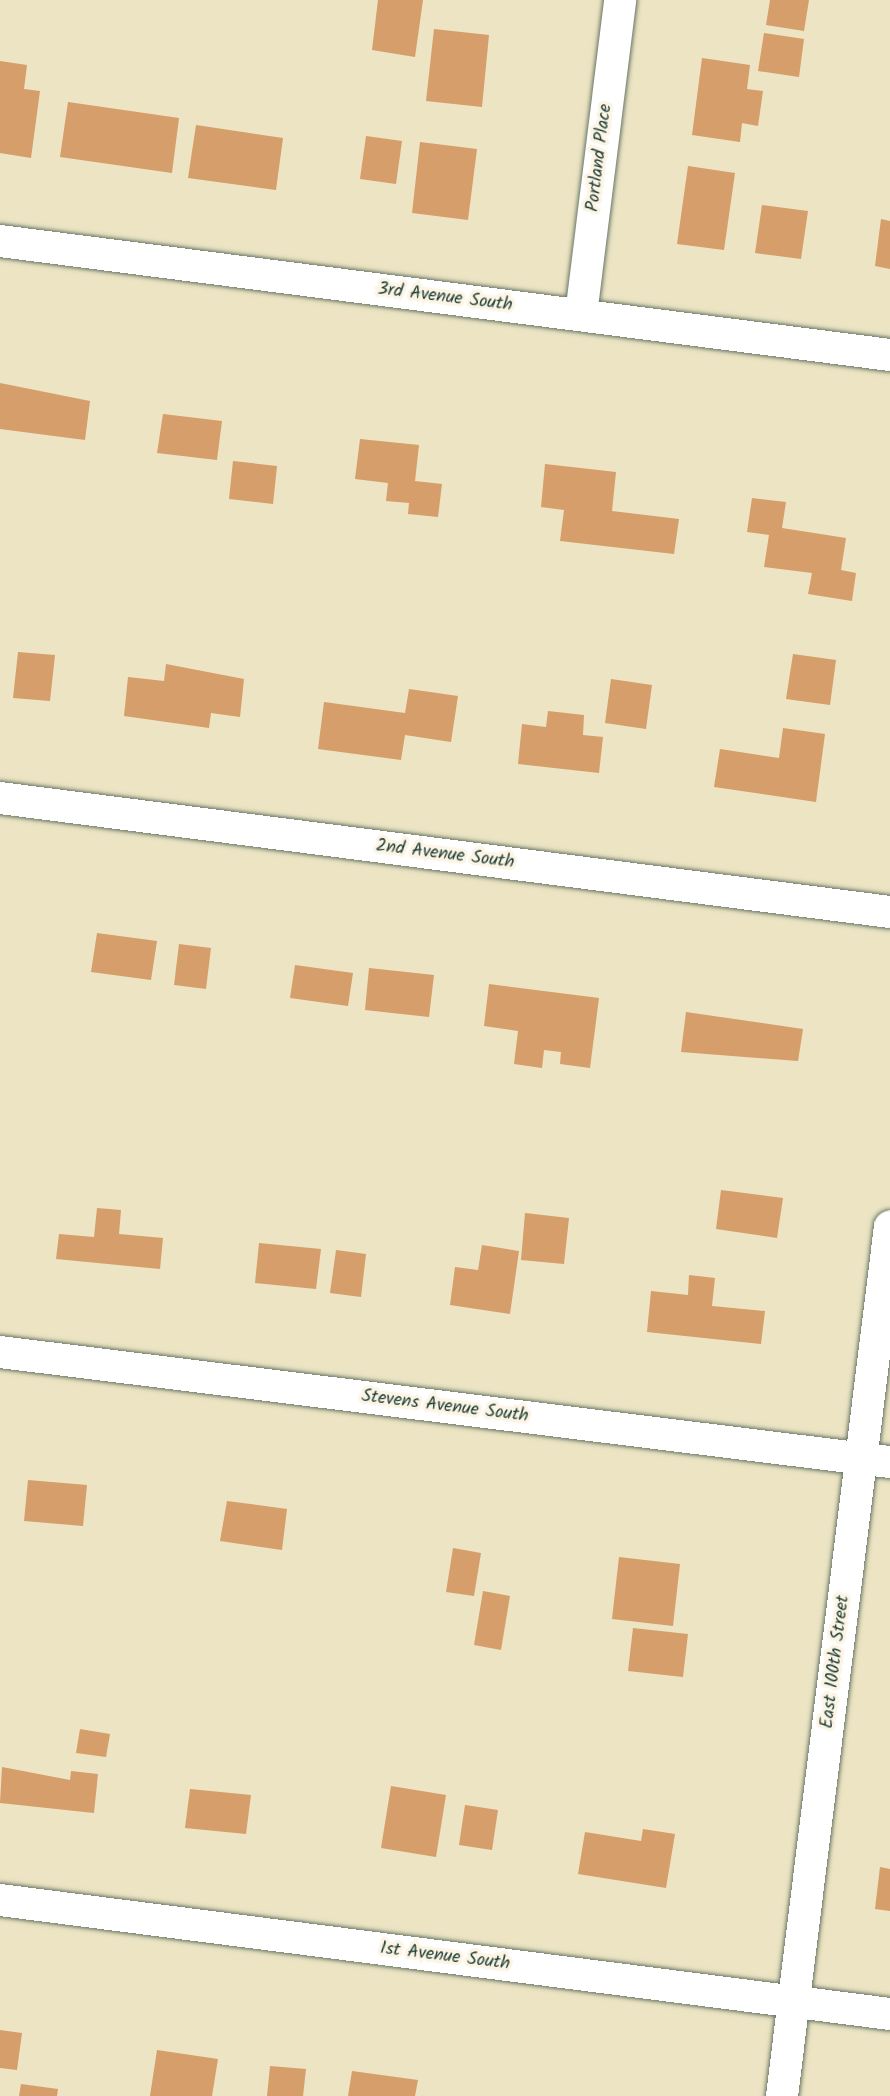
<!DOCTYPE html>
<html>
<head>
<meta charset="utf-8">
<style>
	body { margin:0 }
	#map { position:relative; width:890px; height:2096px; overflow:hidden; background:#ece4c3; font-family:Kalam,sans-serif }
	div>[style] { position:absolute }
	.building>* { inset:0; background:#d59e6a }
	.roads { filter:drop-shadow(0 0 2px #677766) drop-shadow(0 0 2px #677766) }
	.minor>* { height:32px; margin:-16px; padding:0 16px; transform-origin:16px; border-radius:16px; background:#fff }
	span { translate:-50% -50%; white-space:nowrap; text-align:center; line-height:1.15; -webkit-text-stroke:7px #fcf5e5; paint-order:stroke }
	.street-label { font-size:18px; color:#1f3d34 }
</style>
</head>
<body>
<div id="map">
	<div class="building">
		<div style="clip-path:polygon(378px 0,423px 0,415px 57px,372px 50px)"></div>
		<div style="clip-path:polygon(770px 0,809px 0,804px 31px,766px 25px)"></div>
		<div style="clip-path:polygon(434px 29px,489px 35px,482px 107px,426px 101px)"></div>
		<div style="clip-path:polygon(764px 33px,804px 39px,799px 77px,758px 71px)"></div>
		<div style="clip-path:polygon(702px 58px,750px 65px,747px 89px,763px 91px,758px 126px,742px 123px,740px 142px,692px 135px)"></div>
		<div style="clip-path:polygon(0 61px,27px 65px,24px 89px,40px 91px,31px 158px,0 153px)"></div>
		<div style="clip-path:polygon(68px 102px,179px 118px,172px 173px,60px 157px)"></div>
		<div style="clip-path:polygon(196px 125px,283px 138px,276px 190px,188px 178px)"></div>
		<div style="clip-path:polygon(366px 136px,402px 141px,396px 184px,360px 179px)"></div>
		<div style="clip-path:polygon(420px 142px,477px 149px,468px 220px,412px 213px)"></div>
		<div style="clip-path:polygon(688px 166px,735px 173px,724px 250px,677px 244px)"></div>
		<div style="clip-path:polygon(762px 205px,808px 211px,801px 259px,755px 253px)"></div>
		<div style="clip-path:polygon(881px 219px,890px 221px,890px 269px,875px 266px)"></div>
		<div style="clip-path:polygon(0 383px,90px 401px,85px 440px,0 429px)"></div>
		<div style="clip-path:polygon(163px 414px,222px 421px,217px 460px,157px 453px)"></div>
		<div style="clip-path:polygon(360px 439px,419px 445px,415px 481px,442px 484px,438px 517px,408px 514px,409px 503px,386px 501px,388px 483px,355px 479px)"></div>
		<div style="clip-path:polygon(233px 461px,277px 466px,273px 504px,229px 499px)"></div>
		<div style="clip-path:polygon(545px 464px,616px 472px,612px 511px,679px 519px,674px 554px,560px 541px,564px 510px,541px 507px)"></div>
		<div style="clip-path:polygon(752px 498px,786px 502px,782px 528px,846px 538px,841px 570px,856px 573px,852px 601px,808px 594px,812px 573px,764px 567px,769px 535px,747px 532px)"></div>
		<div style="clip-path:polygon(18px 652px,55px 655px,50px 701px,13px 698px)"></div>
		<div style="clip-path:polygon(793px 654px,836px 660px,830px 705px,786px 699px)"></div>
		<div style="clip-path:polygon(166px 664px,244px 679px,240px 717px,211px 713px,209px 728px,124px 716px,128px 677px,164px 681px)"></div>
		<div style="clip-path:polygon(611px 679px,652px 685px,646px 729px,605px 723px)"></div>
		<div style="clip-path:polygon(409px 689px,458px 696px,451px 742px,405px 735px,401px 760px,318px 749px,324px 702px,405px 713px)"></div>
		<div style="clip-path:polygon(548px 711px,584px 715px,583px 735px,603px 737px,599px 773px,518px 764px,522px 724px,546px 727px)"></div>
		<div style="clip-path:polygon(783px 728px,825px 734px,816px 802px,714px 787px,720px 749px,779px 758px)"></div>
		<div style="clip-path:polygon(97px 933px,157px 941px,151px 980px,91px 972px)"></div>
		<div style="clip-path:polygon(179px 944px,211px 948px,206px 989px,174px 985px)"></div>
		<div style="clip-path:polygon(295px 965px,353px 973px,348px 1006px,290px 998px)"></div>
		<div style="clip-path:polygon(369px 968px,434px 975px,429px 1017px,365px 1010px)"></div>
		<div style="clip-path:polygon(489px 984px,599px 998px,590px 1068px,560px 1064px,561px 1052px,544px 1050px,542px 1068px,514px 1064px,518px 1031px,484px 1026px)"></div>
		<div style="clip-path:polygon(686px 1012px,803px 1029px,798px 1061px,681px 1052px)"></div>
		<div style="clip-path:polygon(721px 1190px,783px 1198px,777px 1238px,716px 1229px)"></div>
		<div style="clip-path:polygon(97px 1208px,121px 1210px,119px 1234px,163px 1238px,160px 1269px,56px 1259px,59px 1234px,94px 1237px)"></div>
		<div style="clip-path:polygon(525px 1213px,569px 1218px,564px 1264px,521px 1260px)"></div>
		<div style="clip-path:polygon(259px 1243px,321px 1249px,316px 1289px,255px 1283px)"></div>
		<div style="clip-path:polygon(482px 1245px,519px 1251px,510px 1314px,450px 1305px,455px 1267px,478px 1270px)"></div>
		<div style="clip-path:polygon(336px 1250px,366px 1254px,361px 1297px,330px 1293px)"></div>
		<div style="clip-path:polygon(689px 1275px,715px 1278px,712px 1306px,765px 1311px,761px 1344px,647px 1332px,651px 1291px,688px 1295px)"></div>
		<div style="clip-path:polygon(28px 1480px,87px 1485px,83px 1526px,24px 1521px)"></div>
		<div style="clip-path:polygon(227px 1501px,287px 1509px,282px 1550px,220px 1541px)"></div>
		<div style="clip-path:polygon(453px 1548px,481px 1553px,474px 1596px,446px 1592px)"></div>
		<div style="clip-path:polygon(619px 1557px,680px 1564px,673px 1626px,612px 1619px)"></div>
		<div style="clip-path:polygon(483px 1591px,510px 1596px,501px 1650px,474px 1645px)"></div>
		<div style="clip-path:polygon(633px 1628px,688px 1634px,683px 1677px,628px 1671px)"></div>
		<div style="clip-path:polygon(80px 1729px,110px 1734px,106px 1757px,76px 1753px)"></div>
		<div style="clip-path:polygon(2px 1767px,70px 1780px,71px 1771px,98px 1774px,94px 1813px,0 1803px)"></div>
		<div style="clip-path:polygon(391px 1786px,446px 1795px,436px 1857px,381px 1848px)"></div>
		<div style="clip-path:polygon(190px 1789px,251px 1795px,246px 1834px,185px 1828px)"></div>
		<div style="clip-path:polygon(465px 1805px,498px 1810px,492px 1850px,459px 1845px)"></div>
		<div style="clip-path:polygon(643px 1829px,675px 1834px,666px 1888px,578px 1874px,585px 1832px,641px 1841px)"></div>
		<div style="clip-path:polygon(880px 1867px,890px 1869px,890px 1911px,875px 1909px)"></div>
		<div style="clip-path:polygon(0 2030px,22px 2033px,17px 2070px,0 2068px)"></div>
		<div style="clip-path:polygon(157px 2050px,218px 2059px,212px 2096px,150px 2096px)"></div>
		<div style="clip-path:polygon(270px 2066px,306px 2069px,303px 2096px,267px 2096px)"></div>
		<div style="clip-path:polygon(352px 2071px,418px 2080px,415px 2096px,348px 2096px)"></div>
		<div style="clip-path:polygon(21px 2084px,58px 2089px,57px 2096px,19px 2096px)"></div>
	</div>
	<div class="roads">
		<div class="minor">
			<div style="left:0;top:241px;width:897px;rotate:7.3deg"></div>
			<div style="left:581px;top:315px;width:317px;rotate:-82.9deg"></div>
			<div style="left:0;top:798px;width:897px;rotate:7.3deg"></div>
			<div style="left:0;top:1352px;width:897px;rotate:7.05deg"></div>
			<div style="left:0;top:1900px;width:897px;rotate:7.3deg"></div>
			<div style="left:782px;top:2096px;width:876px;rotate:-82.92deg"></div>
		</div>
	</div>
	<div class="street-label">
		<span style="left:600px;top:158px;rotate:-83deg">Portland Place</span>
		<span style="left:445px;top:298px;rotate:7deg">3rd Avenue South</span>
		<span style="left:445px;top:855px;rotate:7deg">2nd Avenue South</span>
		<span style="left:445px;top:1407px;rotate:7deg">Stevens Avenue South</span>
		<span style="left:836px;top:1662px;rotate:-83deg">East 100th Street</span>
		<span style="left:445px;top:1957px;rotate:7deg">1st Avenue South</span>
	</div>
</div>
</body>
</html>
